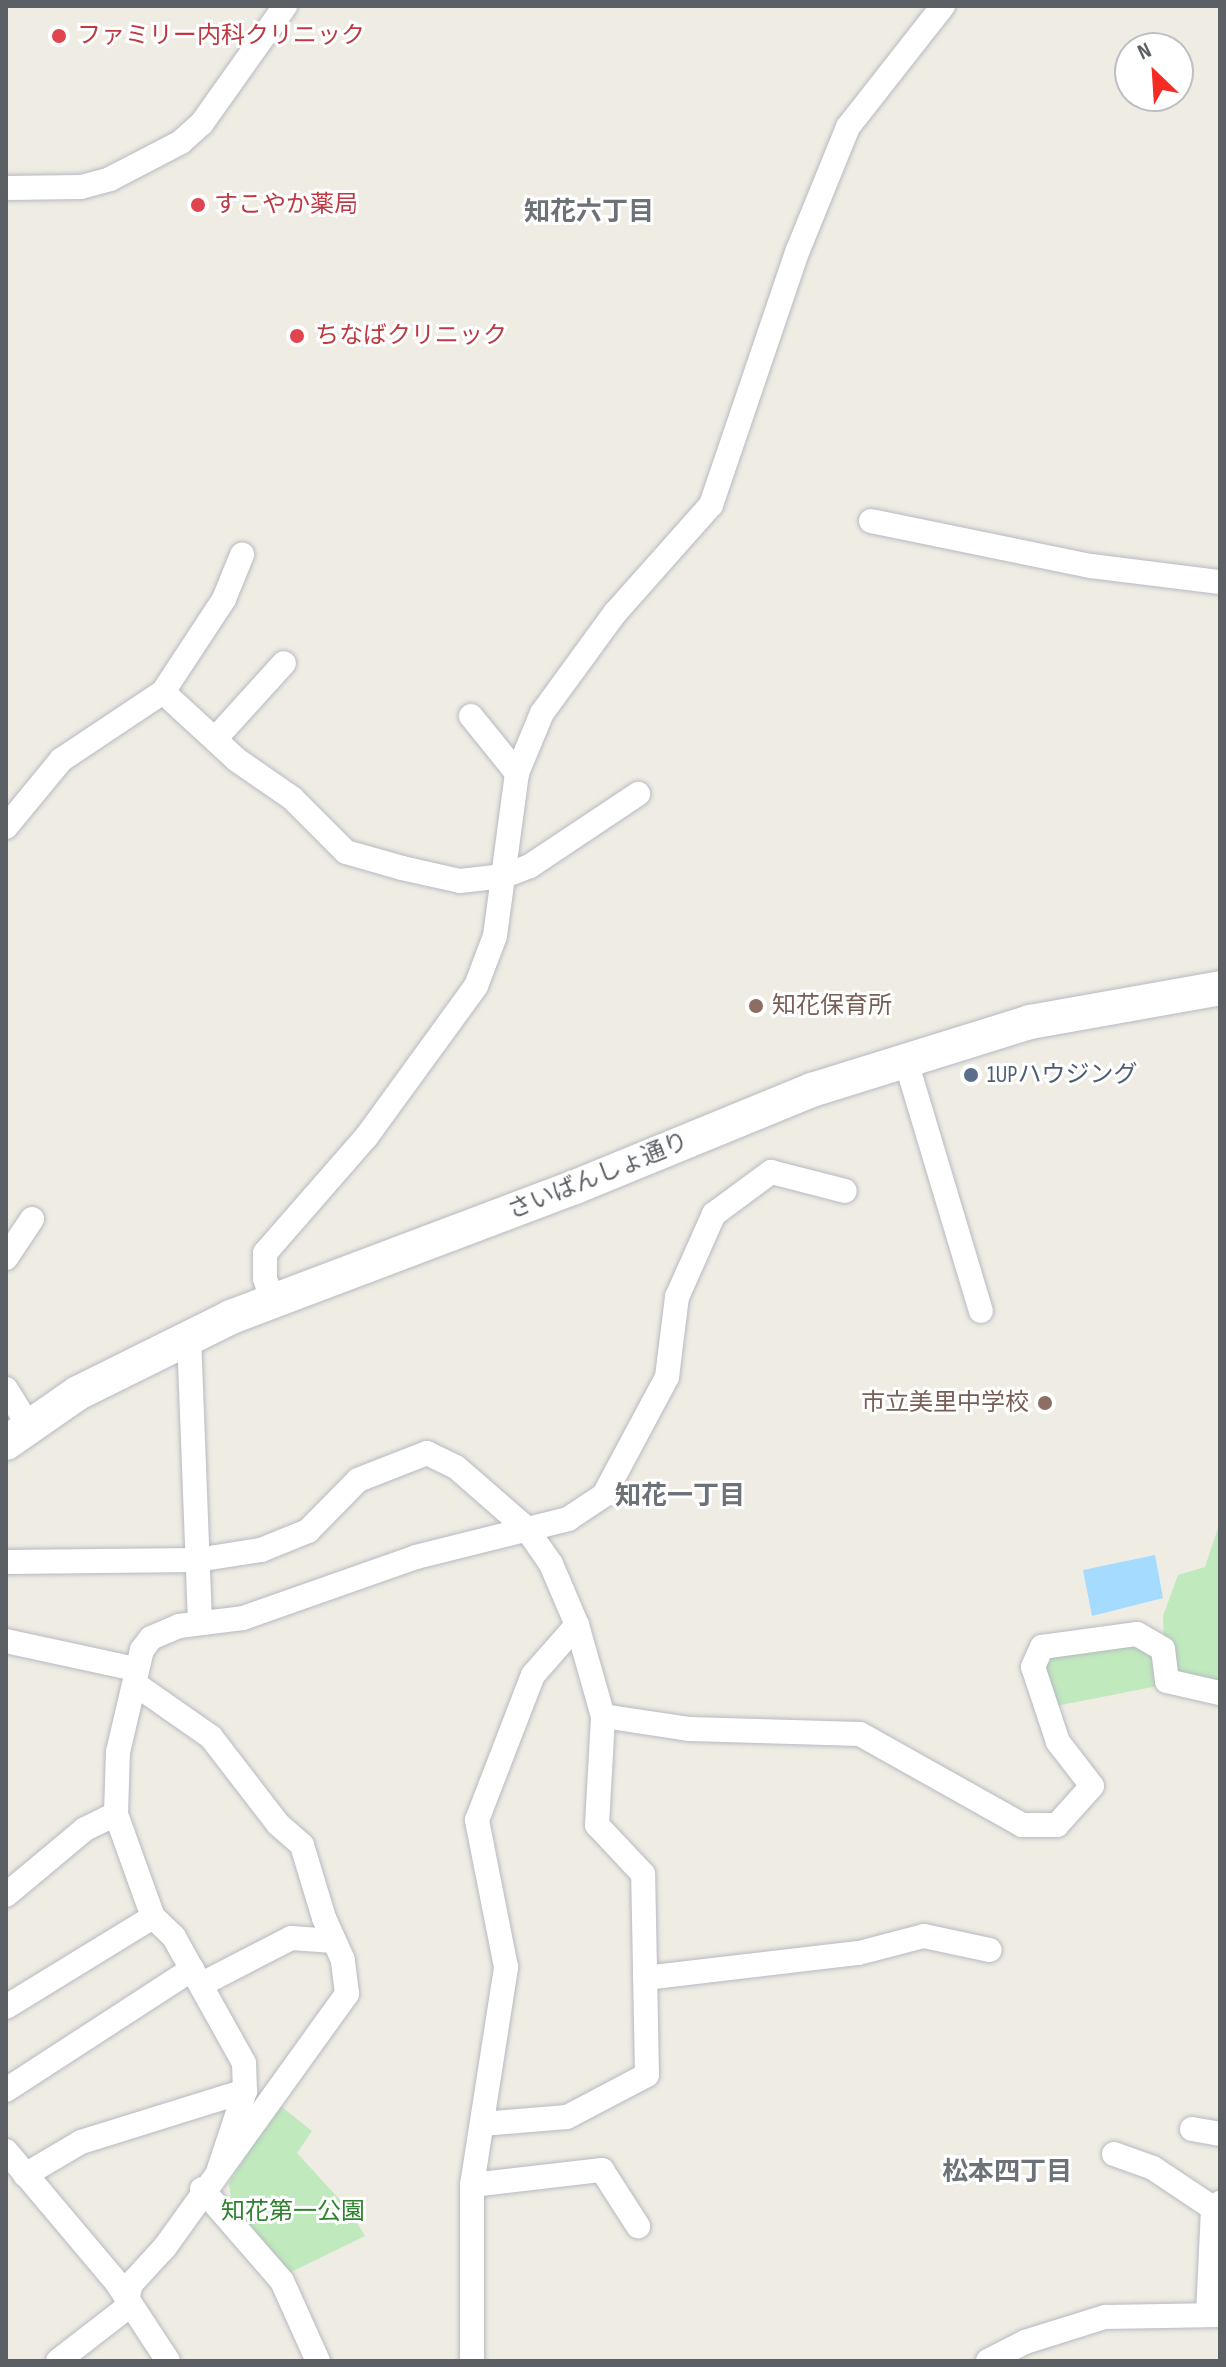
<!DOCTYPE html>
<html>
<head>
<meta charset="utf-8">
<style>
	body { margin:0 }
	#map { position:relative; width:1226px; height:2367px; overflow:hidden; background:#efece4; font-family:"Sofia Sans Condensed","Noto Sans JP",sans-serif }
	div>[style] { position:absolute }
	.green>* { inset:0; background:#c0e9be }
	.water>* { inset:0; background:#a4dbff }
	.roads { filter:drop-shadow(0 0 2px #b6babf) drop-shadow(0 0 2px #b6babf) }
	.minor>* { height:24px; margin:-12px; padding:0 12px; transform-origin:12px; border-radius:12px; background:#fff }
	.secondary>* { height:34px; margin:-17px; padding:0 17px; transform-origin:17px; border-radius:17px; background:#fff }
	.dots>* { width:22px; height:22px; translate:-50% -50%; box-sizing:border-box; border:4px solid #fff; border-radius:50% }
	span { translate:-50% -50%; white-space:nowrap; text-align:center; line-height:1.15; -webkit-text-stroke:6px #fff; paint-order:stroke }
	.health-label { font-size:24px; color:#be3a42 }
	.left { translate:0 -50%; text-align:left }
	.education-label { font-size:24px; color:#785e54 }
	.right { translate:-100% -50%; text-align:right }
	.service-label { font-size:24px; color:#4e5e75 }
	.street-label { font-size:24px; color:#5c6065 }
	.park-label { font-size:24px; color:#2e822e }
	.neighbourhood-label { font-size:26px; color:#6c7278; font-weight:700 }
	.frame { position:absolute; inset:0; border:8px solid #5c6065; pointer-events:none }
	.north { position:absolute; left:1114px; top:32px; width:80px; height:80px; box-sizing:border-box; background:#fff; border:2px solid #bebfc1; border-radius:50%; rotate:335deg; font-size:22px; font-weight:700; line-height:32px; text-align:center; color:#5c6065 }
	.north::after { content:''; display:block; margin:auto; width:28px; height:36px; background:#f62b23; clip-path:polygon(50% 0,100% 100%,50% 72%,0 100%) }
</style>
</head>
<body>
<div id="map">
	<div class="green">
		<div style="clip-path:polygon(1220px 1522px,1220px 1692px,1173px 1683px,1046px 1708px,1042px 1647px,1137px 1634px,1164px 1649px,1163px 1616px,1178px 1575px,1205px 1567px)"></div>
		<div style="clip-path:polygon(278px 2104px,312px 2131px,297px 2153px,350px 2211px,365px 2236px,285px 2275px,231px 2199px,229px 2183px)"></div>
	</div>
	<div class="water">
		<div style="clip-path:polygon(1155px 1555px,1163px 1598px,1092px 1616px,1083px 1570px)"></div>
	</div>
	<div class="roads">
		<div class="minor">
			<div style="left:6px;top:188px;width:75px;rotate:-0.8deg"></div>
			<div style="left:81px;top:187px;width:30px;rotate:-15deg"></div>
			<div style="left:110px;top:179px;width:80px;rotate:-27.5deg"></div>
			<div style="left:181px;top:142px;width:28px;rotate:-42deg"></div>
			<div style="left:202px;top:123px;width:143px;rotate:-54.6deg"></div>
			<div style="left:871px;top:521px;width:225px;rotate:11.6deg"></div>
			<div style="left:1091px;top:566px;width:130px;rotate:7.1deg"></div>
			<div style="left:163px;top:692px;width:111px;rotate:-56.7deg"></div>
			<div style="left:224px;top:599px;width:48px;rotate:-67.8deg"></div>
			<div style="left:471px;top:716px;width:73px;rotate:51.1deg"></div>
			<div style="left:216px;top:738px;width:101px;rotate:-47.8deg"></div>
			<div style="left:6px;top:827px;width:87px;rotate:-50.6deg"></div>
			<div style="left:61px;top:760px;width:123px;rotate:-33.7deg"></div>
			<div style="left:163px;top:692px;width:100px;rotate:42.6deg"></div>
			<div style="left:237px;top:760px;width:67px;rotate:34.6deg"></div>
			<div style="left:292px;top:798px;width:76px;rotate:45deg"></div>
			<div style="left:346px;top:852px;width:58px;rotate:15.9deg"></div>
			<div style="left:402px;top:868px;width:59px;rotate:12.6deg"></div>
			<div style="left:460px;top:881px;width:44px;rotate:-6.5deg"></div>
			<div style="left:504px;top:876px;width:28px;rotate:-21deg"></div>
			<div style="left:530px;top:866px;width:130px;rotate:-33.7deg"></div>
			<div style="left:905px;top:1058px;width:264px;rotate:73.3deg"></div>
			<div style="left:6px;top:1258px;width:47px;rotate:-56.3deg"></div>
			<div style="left:272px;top:1300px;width:23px;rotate:-108deg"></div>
			<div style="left:265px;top:1278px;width:25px;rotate:-90deg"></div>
			<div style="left:265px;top:1253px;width:155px;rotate:-48.9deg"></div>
			<div style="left:367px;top:1136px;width:185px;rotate:-54deg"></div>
			<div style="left:476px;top:986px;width:53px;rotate:-69.2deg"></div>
			<div style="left:495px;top:936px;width:164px;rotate:-82.3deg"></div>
			<div style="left:517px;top:773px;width:65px;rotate:-67.4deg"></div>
			<div style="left:542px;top:713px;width:124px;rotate:-53.9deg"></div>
			<div style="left:615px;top:613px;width:144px;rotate:-48.4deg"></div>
			<div style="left:711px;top:505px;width:269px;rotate:-71.2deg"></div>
			<div style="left:798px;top:250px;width:133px;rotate:-67.9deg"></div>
			<div style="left:848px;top:127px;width:154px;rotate:-51.9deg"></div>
			<div style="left:189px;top:1336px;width:287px;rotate:87.8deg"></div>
			<div style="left:6px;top:1389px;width:44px;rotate:58.1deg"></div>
			<div style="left:6px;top:1562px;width:191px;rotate:-0.6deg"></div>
			<div style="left:197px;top:1560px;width:65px;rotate:-8.9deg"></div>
			<div style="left:261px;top:1550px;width:51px;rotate:-22deg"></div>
			<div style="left:308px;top:1531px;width:71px;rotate:-45.6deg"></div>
			<div style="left:358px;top:1480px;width:74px;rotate:-21.4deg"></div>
			<div style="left:427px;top:1453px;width:32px;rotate:26deg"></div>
			<div style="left:456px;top:1467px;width:93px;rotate:41.1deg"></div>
			<div style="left:526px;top:1528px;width:44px;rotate:55.2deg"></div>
			<div style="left:551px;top:1564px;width:66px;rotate:66.9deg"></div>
			<div style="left:577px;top:1625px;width:95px;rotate:74.1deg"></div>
			<div style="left:603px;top:1716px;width:88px;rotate:8.5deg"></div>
			<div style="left:690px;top:1729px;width:170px;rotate:1.7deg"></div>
			<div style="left:860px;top:1734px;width:186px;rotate:29.3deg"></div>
			<div style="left:1022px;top:1825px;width:35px"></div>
			<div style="left:1057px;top:1825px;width:52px;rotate:-48.1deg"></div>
			<div style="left:1092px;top:1786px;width:56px;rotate:-127.7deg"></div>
			<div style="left:1058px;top:1742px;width:79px;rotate:-108.4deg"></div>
			<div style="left:1033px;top:1667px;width:22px;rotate:-66deg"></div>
			<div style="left:1042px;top:1647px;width:96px;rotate:-7.8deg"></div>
			<div style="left:1137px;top:1634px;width:30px;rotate:30deg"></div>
			<div style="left:1163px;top:1649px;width:32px;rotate:83deg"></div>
			<div style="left:1167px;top:1681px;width:54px;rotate:12.8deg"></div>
			<div style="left:6px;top:1641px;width:132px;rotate:12.2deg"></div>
			<div style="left:6px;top:1895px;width:103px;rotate:-39.9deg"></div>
			<div style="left:85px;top:1829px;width:34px;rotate:-26deg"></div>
			<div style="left:645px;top:1978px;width:215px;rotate:-6.7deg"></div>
			<div style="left:859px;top:1953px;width:67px;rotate:-14.7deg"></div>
			<div style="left:924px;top:1936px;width:67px;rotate:12deg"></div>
			<div style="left:202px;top:1984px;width:100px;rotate:-27.3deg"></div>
			<div style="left:291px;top:1938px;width:43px;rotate:4deg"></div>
			<div style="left:6px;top:2007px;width:172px;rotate:-31.5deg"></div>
			<div style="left:6px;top:2090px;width:222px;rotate:-33deg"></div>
			<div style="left:482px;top:2124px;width:85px;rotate:-4.7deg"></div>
			<div style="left:567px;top:2117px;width:90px;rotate:-27.7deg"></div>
			<div style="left:647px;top:2075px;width:201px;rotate:-91.1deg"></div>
			<div style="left:643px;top:1874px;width:67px;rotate:-133.2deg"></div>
			<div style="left:597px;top:1825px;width:109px;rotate:-86.8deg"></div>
			<div style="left:1192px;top:2129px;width:28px;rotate:10deg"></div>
			<div style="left:6px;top:2151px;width:172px;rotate:49.9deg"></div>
			<div style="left:117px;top:2283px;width:93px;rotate:56.8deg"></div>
			<div style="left:1114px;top:2154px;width:41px;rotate:19.7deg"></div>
			<div style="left:1153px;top:2168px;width:72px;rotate:33.7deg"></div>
			<div style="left:219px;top:2169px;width:82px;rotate:-71.6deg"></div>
			<div style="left:245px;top:2091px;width:28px;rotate:-92deg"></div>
			<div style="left:244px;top:2063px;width:144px;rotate:-119.1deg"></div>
			<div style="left:174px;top:1937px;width:29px;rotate:-136deg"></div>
			<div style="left:153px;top:1917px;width:109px;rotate:-109.8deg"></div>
			<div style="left:116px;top:1814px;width:62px;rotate:-88.2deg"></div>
			<div style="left:118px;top:1752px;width:105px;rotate:-76.8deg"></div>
			<div style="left:142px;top:1650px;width:15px;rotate:-53deg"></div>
			<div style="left:151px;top:1638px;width:30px;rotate:-23deg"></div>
			<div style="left:179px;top:1626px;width:64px;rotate:-7.1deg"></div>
			<div style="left:243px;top:1618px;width:183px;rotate:-19.4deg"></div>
			<div style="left:416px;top:1557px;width:157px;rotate:-14deg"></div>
			<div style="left:568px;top:1519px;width:43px;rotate:-33.7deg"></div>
			<div style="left:604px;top:1495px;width:134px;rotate:-61.9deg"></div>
			<div style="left:667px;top:1377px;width:81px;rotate:-82.9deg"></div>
			<div style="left:677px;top:1297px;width:91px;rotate:-66deg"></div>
			<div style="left:714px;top:1214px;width:71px;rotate:-36.4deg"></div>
			<div style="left:771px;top:1172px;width:76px;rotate:14.4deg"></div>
			<div style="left:25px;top:2175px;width:65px;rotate:-30.5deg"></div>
			<div style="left:81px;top:2142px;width:172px;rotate:-17.3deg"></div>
			<div style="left:472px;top:2185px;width:131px;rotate:-6.6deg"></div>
			<div style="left:602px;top:2170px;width:67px;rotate:57.3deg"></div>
			<div style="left:202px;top:2189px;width:122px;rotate:49deg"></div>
			<div style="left:282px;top:2281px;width:88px;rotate:65.8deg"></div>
			<div style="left:1208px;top:2315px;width:107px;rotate:-87.3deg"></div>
			<div style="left:1213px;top:2208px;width:9px;rotate:-36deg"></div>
			<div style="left:58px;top:2361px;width:85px;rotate:-37.8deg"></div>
			<div style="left:125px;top:2309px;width:26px;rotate:-77deg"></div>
			<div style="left:131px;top:2284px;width:50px;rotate:-47.4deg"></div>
			<div style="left:165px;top:2247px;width:312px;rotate:-54.3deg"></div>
			<div style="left:347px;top:1994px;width:34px;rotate:-97deg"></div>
			<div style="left:343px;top:1960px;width:46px;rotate:-114.3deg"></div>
			<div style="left:324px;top:1918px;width:76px;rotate:-106.8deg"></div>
			<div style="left:302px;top:1845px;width:32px;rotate:-139deg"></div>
			<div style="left:278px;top:1824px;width:110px;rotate:-127.6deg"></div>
			<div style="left:211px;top:1737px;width:93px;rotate:-145.1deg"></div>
			<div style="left:472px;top:2361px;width:176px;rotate:-90deg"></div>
			<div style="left:472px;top:2185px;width:221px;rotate:-81.1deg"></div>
			<div style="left:506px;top:1967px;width:150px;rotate:-101.2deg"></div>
			<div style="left:477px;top:1820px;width:155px;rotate:-68.9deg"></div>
			<div style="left:533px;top:1675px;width:67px;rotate:-48.7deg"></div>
			<div style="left:988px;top:2361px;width:42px;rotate:-27.2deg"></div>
			<div style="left:1025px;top:2342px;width:84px;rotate:-17.4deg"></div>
			<div style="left:1105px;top:2317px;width:115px;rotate:-1deg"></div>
		</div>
		<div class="secondary">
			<div style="left:6px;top:1443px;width:88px;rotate:-34.8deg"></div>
			<div style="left:78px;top:1393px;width:171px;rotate:-26.4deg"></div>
			<div style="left:231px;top:1317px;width:368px;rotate:-20.7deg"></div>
			<div style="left:575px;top:1187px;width:256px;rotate:-22.3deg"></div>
			<div style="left:812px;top:1090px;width:228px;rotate:-17.3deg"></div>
			<div style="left:1030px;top:1022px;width:193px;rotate:-10.1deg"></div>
		</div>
	</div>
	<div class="dots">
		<div style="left:59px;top:36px;background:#e0444e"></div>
		<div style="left:198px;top:205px;background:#e0444e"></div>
		<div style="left:297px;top:336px;background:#e0444e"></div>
		<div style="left:756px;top:1006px;background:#8d6e63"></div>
		<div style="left:971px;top:1075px;background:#5c6f8a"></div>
		<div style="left:1045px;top:1403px;background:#8d6e63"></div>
	</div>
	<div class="health-label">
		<span class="left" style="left:77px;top:36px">ファミリー内科クリニック</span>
		<span class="left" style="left:214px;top:205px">すこやか薬局</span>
		<span class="left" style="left:315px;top:336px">ちなばクリニック</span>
	</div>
	<div class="education-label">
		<span class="left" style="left:772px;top:1006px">知花保育所</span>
		<span class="right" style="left:1029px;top:1403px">市立美里中学校</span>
	</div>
	<div class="service-label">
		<span class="left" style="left:987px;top:1075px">1UPハウジング</span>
	</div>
	<div class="street-label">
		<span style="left:598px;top:1176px;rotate:-22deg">さいばんしょ通り</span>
	</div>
	<div class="park-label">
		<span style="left:293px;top:2212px">知花第一公園</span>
	</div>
	<div class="neighbourhood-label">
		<span style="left:589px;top:213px">知花六丁目</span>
		<span style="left:680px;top:1497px">知花一丁目</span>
		<span style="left:1007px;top:2173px">松本四丁目</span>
	</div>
	<div class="frame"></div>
	<div class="north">N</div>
</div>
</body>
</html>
